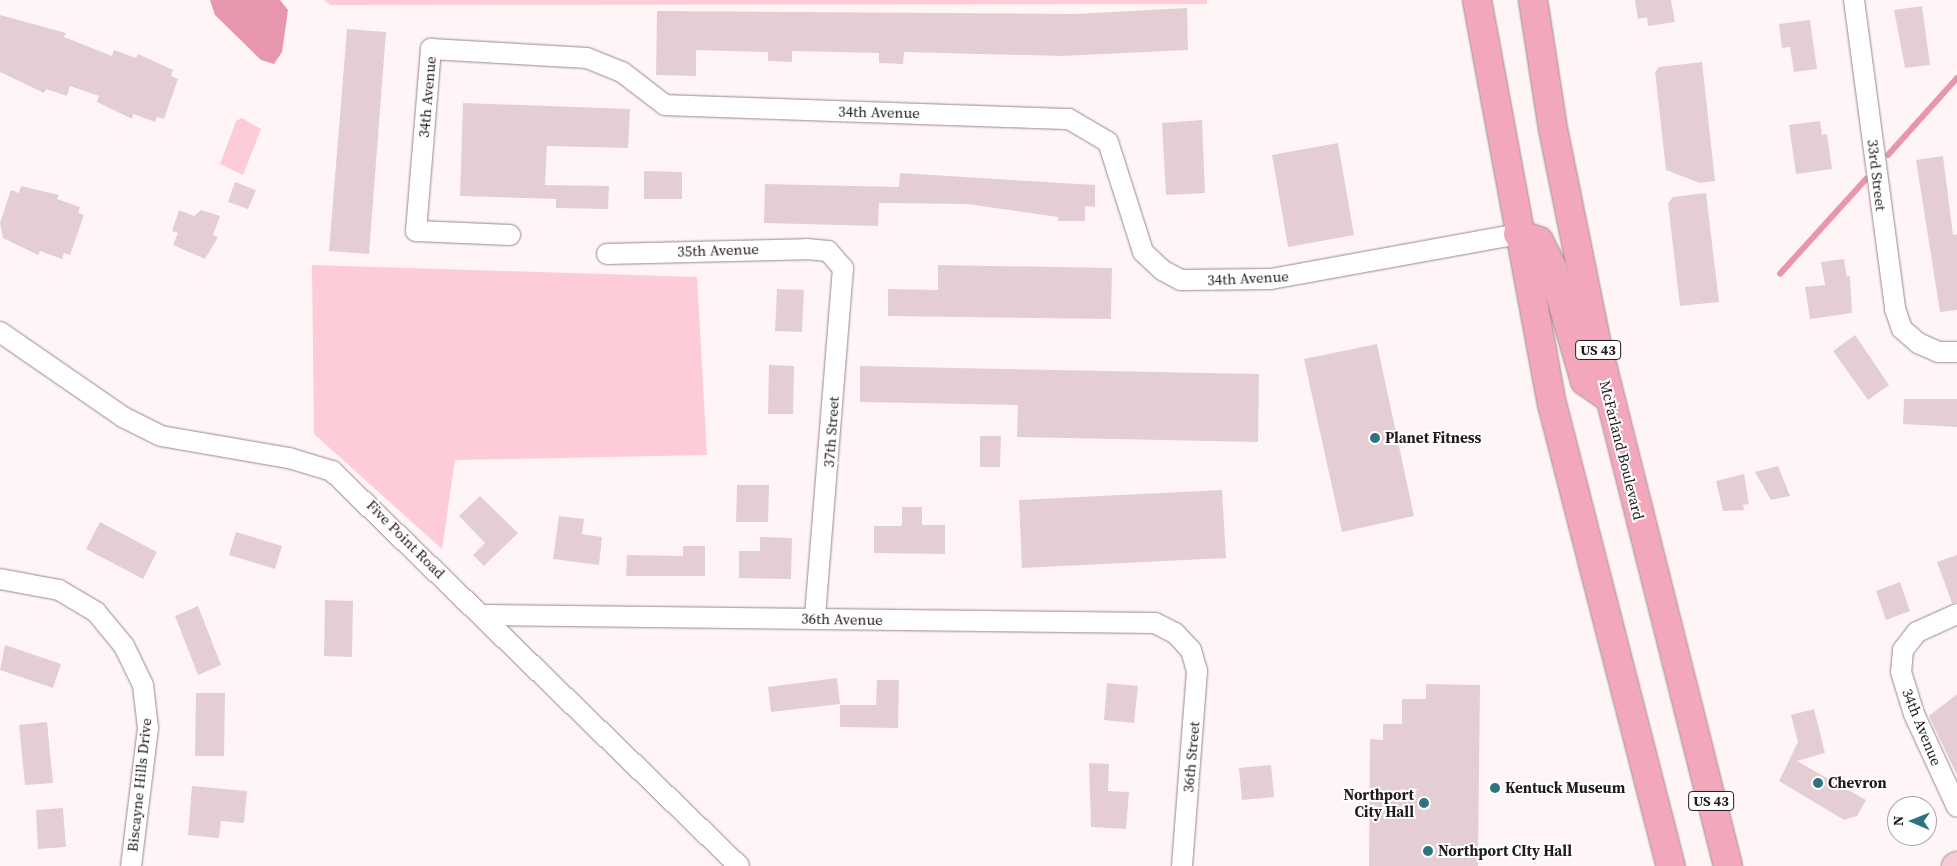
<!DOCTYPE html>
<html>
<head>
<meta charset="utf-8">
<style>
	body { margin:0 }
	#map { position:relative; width:1957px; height:866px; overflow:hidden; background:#fff5f7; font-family:"Source Serif 4",serif }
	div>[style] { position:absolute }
	.green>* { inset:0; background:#fecbd8 }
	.water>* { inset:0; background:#e796ac }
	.stream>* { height:5.5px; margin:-2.75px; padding:0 2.75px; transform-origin:2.75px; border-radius:2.75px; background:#e796ac }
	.building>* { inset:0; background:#e5ced3 }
	.roads { filter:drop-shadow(0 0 1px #9c868b) drop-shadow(0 0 1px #9c868b) }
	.minor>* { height:20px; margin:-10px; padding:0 10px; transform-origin:10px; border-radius:10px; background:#fff }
	.major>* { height:26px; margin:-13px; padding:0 13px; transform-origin:13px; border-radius:13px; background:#f7cad6 }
	.highway>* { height:28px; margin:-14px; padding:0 14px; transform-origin:14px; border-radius:14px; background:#f2a7bb }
	.dots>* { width:14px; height:14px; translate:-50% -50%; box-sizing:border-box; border:2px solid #fff; border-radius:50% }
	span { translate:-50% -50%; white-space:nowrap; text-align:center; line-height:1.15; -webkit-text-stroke:4px #fff; paint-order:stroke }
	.shield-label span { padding:1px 4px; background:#fff; border:1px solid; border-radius:4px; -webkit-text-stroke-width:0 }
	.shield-label { font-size:14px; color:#221a1c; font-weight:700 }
	.street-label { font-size:15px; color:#221a1c }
	.poi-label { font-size:15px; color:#221a1c; font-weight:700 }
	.left { translate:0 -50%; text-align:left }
	.right { translate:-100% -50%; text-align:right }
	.north { position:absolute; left:1887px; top:796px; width:50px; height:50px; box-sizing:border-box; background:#fff; border:1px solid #a7a3a4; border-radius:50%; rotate:271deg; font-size:14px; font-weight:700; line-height:20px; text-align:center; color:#221a1c }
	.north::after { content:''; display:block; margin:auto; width:18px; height:22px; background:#2d7380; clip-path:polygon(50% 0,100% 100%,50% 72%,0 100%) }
</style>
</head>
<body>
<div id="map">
	<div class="green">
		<div style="clip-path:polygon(324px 0,1207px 0,1207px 4px,330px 5px)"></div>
		<div style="clip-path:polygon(242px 118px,261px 129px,243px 175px,220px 164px,236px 121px)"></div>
		<div style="clip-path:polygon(312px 265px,697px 277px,707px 455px,455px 460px,442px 549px,314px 434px)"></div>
	</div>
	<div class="water">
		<div style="clip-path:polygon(210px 0,280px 0,288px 10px,282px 52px,274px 64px,261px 60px,215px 15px)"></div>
	</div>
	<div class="stream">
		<div style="left:1888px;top:155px;width:103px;rotate:-48.1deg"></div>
		<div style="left:1780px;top:274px;width:128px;rotate:-47.8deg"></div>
	</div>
	<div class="building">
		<div style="clip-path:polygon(1635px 0,1671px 0,1675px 22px,1648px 26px,1647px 17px,1638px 19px)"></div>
		<div style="clip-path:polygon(1922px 6px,1930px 65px,1905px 68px,1894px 10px)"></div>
		<div style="clip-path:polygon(1187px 8px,1188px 50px,1062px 56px,904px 52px,903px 64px,879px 63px,879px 53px,792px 51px,792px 62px,768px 61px,768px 52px,696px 50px,696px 76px,656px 75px,657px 11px,1075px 14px)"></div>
		<div style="clip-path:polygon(0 15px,66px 33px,64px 37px,112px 56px,114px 50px,136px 58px,138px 54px,173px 70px,171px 76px,178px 79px,164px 119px,157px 117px,155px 122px,133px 114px,132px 119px,97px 102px,99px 96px,70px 86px,67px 96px,46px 89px,44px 93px,0 72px)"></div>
		<div style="clip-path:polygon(1810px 20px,1817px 69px,1794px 72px,1790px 47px,1782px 48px,1779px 24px)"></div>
		<div style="clip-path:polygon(347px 29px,386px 32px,369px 254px,329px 251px)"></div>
		<div style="clip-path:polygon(1702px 62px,1715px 181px,1700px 183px,1666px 170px,1655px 72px,1659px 67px)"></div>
		<div style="clip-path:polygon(463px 103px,630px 109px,628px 148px,547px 146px,545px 185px,609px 186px,608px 209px,556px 208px,556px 199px,460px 196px)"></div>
		<div style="clip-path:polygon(1202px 120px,1205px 193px,1166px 195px,1162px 123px)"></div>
		<div style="clip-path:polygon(1820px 121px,1822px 135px,1827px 134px,1832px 169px,1796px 174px,1789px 125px)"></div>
		<div style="clip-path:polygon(1338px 143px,1354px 235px,1288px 247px,1272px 155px)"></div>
		<div style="clip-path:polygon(1943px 156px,1953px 235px,1957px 234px,1957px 310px,1940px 312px,1916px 160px)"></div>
		<div style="clip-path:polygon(644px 171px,682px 172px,682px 199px,644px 199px)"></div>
		<div style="clip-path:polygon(900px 173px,1095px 185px,1095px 207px,1085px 206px,1085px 221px,1058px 221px,1058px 217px,967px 204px,879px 203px,878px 226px,764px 223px,765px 184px,899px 187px)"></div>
		<div style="clip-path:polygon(235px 182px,256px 190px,248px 209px,228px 202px)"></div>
		<div style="clip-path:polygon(21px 186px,59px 195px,57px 199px,80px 207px,78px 213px,84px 215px,70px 255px,64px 253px,62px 259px,40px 251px,38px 255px,3px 238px,0 223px,11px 190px,19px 193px)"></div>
		<div style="clip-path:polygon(1706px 193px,1719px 302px,1680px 306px,1668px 203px,1673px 197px)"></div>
		<div style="clip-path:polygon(179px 210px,194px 216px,201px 210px,220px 216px,213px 235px,218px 237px,205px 259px,173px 245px,178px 233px,172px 231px)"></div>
		<div style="clip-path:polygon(1844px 259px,1847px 277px,1850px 276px,1852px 313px,1810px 319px,1805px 287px,1825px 285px,1821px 262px)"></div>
		<div style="clip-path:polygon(938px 265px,1112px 268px,1111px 319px,888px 316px,888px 289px,938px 290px)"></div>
		<div style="clip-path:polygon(777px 289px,804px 290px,802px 332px,775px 331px)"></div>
		<div style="clip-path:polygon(1855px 335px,1889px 385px,1868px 400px,1833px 351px)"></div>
		<div style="clip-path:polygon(1377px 344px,1414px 516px,1342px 532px,1304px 359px)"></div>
		<div style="clip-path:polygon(769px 365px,794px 366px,793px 414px,768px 414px)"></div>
		<div style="clip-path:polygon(860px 366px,1259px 374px,1258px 442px,1017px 437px,1018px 405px,860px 402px)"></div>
		<div style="clip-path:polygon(1904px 399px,1957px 399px,1957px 427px,1903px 424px)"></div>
		<div style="clip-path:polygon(980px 436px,1001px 436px,1000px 467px,980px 467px)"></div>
		<div style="clip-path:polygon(1778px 466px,1790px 496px,1771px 500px,1755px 472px)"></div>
		<div style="clip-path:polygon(1744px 474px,1749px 504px,1743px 505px,1744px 510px,1723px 511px,1716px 481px)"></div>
		<div style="clip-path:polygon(737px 485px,769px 485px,768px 522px,736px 522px)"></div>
		<div style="clip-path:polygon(1222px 490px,1226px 558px,1022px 568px,1019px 500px)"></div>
		<div style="clip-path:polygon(480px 496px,518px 533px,484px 566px,473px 555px,485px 543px,459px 516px)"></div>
		<div style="clip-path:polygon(902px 507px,922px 507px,922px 525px,945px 525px,945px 554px,874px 553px,874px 526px,902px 526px)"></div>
		<div style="clip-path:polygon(559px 516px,584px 519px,582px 534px,602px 537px,599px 565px,553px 559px)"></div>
		<div style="clip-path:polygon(100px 522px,157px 552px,143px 579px,86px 549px)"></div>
		<div style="clip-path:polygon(236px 532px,282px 546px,275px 569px,229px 555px)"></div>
		<div style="clip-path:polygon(760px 537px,792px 538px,791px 579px,739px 578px,739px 551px,760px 551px)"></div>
		<div style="clip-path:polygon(683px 546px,705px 546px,705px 576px,626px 576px,627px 555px,683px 556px)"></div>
		<div style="clip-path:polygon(1957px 555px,1957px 602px,1952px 603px,1937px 562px)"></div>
		<div style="clip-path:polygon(1900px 582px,1910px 611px,1886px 620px,1876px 591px)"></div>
		<div style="clip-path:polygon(325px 600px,353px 601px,352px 657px,324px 656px)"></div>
		<div style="clip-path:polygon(198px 606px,221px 665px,198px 675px,175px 616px)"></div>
		<div style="clip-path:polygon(5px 645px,61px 664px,53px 688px,0 670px)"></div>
		<div style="clip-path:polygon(837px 678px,840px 704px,771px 712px,768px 687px)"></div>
		<div style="clip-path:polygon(877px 680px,899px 680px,898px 728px,840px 727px,840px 705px,876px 705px)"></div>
		<div style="clip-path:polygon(1107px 683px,1138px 686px,1134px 723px,1104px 720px)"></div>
		<div style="clip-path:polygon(1426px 684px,1480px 685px,1478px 866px,1369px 866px,1370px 739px,1383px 740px,1383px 724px,1402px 724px,1402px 699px,1426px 699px)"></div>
		<div style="clip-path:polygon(196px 693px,225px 693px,224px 756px,195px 756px)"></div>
		<div style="clip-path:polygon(1957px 694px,1957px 775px,1929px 716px)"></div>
		<div style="clip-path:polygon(1814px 709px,1825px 753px,1797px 761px,1866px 800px,1857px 816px,1844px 820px,1779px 781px,1798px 742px,1791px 715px)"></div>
		<div style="clip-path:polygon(47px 722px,53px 783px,25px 785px,19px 725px)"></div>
		<div style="clip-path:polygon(1089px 763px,1109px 764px,1108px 791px,1129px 792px,1126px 829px,1091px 827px)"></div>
		<div style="clip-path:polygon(1271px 765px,1274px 797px,1242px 800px,1239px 768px)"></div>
		<div style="clip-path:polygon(192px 786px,247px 791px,244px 823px,221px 821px,219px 838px,188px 835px)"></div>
		<div style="clip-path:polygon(63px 808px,66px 847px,38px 849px,36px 810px)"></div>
	</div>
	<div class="roads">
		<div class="minor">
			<div style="left:1854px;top:0;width:312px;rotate:82.4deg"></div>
			<div style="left:1895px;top:309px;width:21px;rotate:71deg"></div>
			<div style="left:1902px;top:329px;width:21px;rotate:41deg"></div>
			<div style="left:1918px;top:343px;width:22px;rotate:24deg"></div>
			<div style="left:1938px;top:352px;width:19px"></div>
			<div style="left:510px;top:235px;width:94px;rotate:-177.6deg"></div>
			<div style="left:416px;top:231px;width:183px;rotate:-85.3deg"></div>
			<div style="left:431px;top:49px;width:156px;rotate:3.3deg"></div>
			<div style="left:587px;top:58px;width:38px;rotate:22deg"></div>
			<div style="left:622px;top:72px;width:54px;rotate:37.5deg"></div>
			<div style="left:665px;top:105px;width:404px;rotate:2deg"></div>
			<div style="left:1069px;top:119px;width:45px;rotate:30.5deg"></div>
			<div style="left:1108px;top:142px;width:115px;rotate:72.3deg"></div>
			<div style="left:1143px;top:252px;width:26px;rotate:43deg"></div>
			<div style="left:1162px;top:270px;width:21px;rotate:28deg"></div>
			<div style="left:1181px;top:280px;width:90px;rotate:-0.6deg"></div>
			<div style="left:1271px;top:279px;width:251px;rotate:-10.3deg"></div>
			<div style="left:607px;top:254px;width:199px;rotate:-1.4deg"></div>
			<div style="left:806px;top:249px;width:22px;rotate:5deg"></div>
			<div style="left:828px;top:251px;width:23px;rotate:49deg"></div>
			<div style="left:843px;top:268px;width:352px;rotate:94.6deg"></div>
			<div style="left:0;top:332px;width:150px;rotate:34.6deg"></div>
			<div style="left:123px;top:417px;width:42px;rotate:26.6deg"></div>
			<div style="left:161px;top:436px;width:130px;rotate:9.8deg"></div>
			<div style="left:289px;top:458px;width:45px;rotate:16.8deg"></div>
			<div style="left:332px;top:471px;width:567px;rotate:44.14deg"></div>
			<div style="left:0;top:579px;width:60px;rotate:10.6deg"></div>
			<div style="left:59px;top:590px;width:43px;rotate:30.7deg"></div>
			<div style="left:96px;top:612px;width:44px;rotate:50.5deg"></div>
			<div style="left:124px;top:646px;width:43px;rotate:64deg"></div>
			<div style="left:143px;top:685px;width:43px;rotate:83.4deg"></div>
			<div style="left:148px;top:728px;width:139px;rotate:97deg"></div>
			<div style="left:1957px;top:614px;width:44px;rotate:155.8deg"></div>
			<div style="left:1917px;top:632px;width:23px;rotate:128deg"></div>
			<div style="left:1903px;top:650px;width:22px;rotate:95deg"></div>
			<div style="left:1901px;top:672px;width:44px;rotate:72.8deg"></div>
			<div style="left:1914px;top:714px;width:102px;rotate:65.2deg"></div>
			<div style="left:483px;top:615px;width:672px;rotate:0.68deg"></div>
			<div style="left:1155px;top:623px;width:22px;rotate:27deg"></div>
			<div style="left:1175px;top:633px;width:23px;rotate:47deg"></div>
			<div style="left:1191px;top:650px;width:22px;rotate:74deg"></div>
			<div style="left:1197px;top:671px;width:196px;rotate:94.4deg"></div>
		</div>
		<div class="major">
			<div style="left:1955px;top:866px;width:2px;rotate:-27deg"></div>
		</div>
		<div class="highway">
			<div style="left:1477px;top:0;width:411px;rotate:79.5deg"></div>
			<div style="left:1552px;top:404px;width:477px;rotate:75.6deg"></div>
			<div style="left:1533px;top:0;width:131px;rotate:81.2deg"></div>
			<div style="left:1553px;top:129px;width:216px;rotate:78.5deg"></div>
			<div style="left:1596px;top:341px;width:541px;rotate:75.89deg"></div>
			<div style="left:1518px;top:234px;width:22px;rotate:18deg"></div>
			<div style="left:1539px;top:241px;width:29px;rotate:63deg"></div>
			<div style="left:1552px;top:267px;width:119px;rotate:73.9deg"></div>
			<div style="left:1585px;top:381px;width:29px;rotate:35deg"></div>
		</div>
	</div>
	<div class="dots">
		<div style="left:1375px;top:438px;background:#2d7380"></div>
		<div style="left:1818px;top:783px;background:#2d7380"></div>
		<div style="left:1495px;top:788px;background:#2d7380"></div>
		<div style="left:1424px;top:803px;background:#2d7380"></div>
		<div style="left:1428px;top:851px;background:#2d7380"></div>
	</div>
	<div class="shield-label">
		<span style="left:1598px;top:350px">US 43</span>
		<span style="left:1711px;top:801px">US 43</span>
	</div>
	<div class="street-label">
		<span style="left:427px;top:97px;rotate:-85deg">34th Avenue</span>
		<span style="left:879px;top:112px;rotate:1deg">34th Avenue</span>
		<span style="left:1877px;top:175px;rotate:83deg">33rd Street</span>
		<span style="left:718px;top:250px;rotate:-2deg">35th Avenue</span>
		<span style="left:1248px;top:278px;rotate:-3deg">34th Avenue</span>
		<span style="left:831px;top:432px;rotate:-86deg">37th Street</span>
		<span style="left:1622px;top:450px;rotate:76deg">McFarland Boulevard</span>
		<span style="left:406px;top:539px;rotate:45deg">Five Point Road</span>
		<span style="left:842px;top:619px;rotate:1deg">36th Avenue</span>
		<span style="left:1922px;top:727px;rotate:68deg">34th Avenue</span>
		<span style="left:1191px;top:757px;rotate:-85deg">36th Street</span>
		<span style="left:139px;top:785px;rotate:-84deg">Biscayne Hills Drive</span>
	</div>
	<div class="poi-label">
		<span class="left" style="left:1385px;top:438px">Planet Fitness</span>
		<span class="left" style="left:1828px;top:783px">Chevron</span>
		<span class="left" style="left:1505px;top:788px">Kentuck Museum</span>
		<span class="right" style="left:1414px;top:803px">Northport<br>City Hall</span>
		<span class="left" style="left:1438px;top:851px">Northport CIty Hall</span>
	</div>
	<div class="north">N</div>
</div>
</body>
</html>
